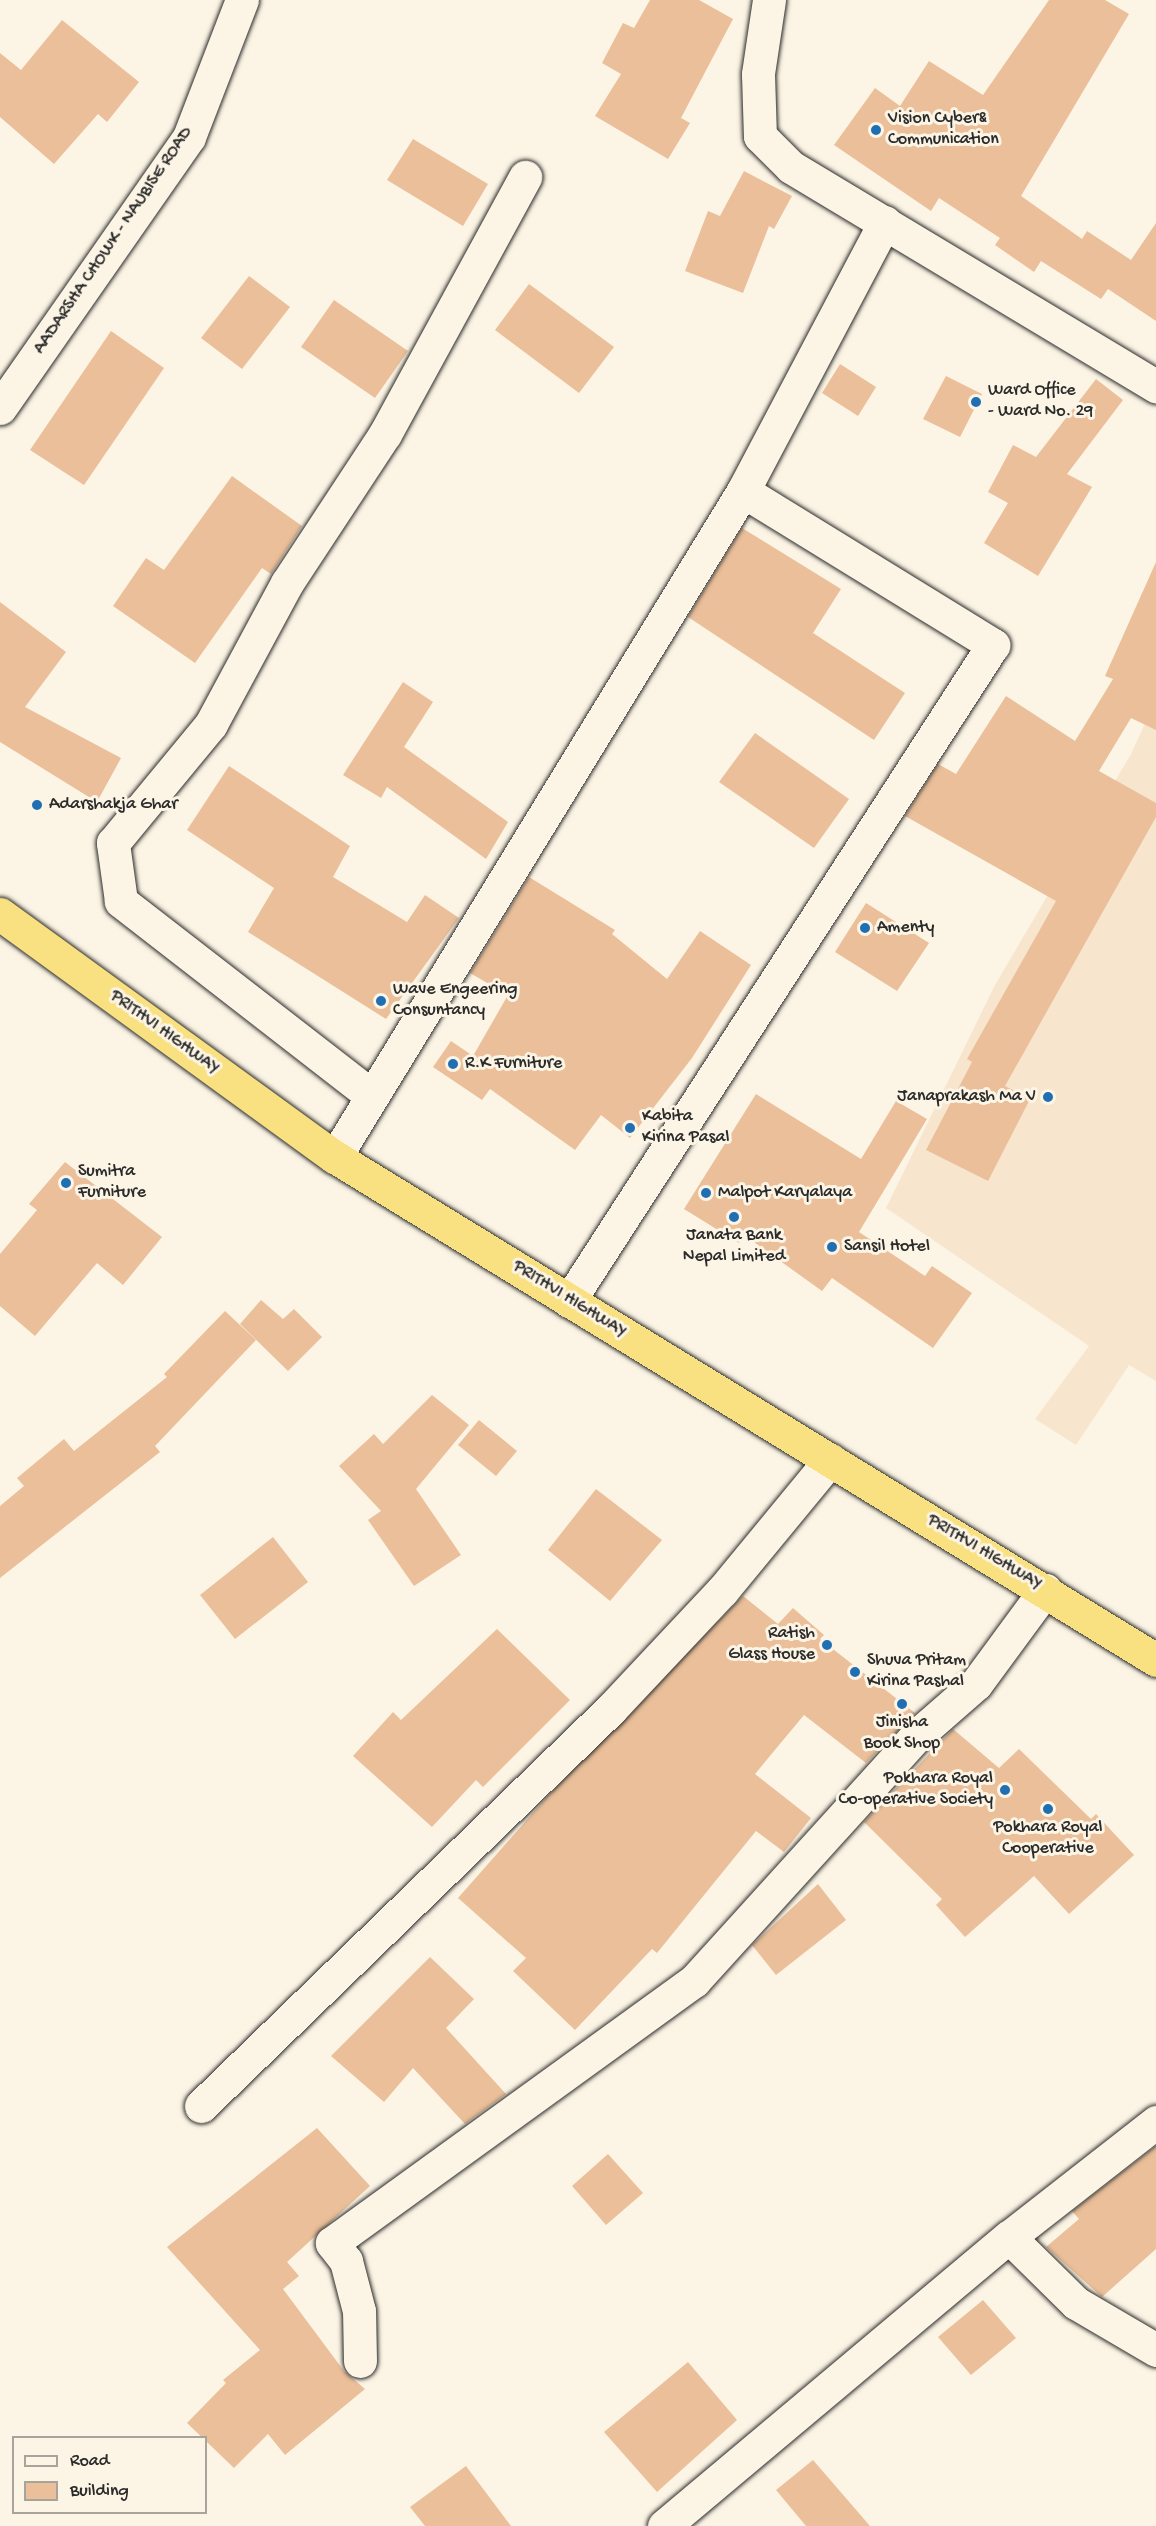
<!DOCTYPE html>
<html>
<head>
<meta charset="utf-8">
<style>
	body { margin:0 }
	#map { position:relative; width:1156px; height:2526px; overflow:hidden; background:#fcf5e5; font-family:"Gochi Hand",sans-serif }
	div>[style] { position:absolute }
	.built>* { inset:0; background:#f7e5ce }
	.building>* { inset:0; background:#eabf9a }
	.roads { filter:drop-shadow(0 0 2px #2b2b2b) drop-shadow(0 0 2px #2b2b2b) }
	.street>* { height:33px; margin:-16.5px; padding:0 16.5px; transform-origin:16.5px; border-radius:16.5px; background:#fcf5e5 }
	.highway>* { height:33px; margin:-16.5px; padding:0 16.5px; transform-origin:16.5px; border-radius:16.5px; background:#f9e181 }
	.dots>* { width:16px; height:16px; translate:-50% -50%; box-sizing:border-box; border:3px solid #fcf5e5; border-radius:50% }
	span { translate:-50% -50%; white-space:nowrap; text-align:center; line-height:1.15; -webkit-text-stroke:6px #fcf5e5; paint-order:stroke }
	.poi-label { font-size:18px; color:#2b2b2b }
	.left { translate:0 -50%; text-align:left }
	.right { translate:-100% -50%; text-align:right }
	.street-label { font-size:18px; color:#2b2b2b }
	.legend { position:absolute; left:12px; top:2436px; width:195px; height:78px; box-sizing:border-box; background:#fcf5e5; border:2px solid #a8a49b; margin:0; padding:8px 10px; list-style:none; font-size:18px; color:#2b2b2b }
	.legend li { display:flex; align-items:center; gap:12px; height:30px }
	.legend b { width:30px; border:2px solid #a8a49b }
</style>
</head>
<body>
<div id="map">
	<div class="built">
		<div style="clip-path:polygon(1156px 700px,1156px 1381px,1129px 1365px,1076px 1445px,1035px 1419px,1089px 1346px,886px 1208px,995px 985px,1131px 754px)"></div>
	</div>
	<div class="building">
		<div style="clip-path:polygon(650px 0,699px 0,733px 19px,681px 118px,690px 123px,668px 159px,595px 116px,621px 74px,602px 63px,623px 23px,634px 28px)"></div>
		<div style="clip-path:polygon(1049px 0,1105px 0,1129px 14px,1021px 196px,1082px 239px,1087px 231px,1131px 260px,1156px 223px,1156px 321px,1108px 289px,1101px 299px,1041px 261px,1034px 272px,995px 245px,1000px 238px,939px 198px,931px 211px,834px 145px,875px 88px,900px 106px,929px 61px,983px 95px)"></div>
		<div style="clip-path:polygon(62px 20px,139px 82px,107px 122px,98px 114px,54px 164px,0 117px,0 53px,21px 70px)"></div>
		<div style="clip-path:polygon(413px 139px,488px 184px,463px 226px,387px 180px)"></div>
		<div style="clip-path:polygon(744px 171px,792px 196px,774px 229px,769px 226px,743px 293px,685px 271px,708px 211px,720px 216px)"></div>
		<div style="clip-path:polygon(249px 276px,290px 307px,242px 369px,201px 338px)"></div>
		<div style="clip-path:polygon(529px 284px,614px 347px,579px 393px,495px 330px)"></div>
		<div style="clip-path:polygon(334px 300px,408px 351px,375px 398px,301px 347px)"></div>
		<div style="clip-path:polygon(111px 331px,164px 368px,84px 485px,30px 450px)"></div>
		<div style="clip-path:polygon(840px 364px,876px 387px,858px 416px,822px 393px)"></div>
		<div style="clip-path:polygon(946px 376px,982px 394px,960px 437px,923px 419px)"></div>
		<div style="clip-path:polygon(1096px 379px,1123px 400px,1067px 474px,1092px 487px,1038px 576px,984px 543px,1008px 503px,988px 492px,1013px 445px,1036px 457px)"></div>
		<div style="clip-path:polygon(232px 476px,302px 526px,271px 574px,262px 568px,195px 663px,113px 606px,146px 558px,164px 570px)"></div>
		<div style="clip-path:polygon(742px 528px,841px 589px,813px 633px,905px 693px,874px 740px,688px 617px)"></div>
		<div style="clip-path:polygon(1156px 562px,1156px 730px,1131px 718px,1099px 771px,1156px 803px,1156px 817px,1005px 1086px,1030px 1099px,988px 1181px,926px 1150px,972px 1062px,967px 1059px,1056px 901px,905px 816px,938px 764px,956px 774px,1006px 696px,1075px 741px,1113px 679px,1105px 676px)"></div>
		<div style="clip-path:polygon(0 602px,66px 652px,25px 707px,121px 758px,97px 802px,0 742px)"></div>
		<div style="clip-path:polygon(403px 682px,433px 702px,404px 747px,508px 822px,486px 859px,387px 787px,381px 798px,343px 775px)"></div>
		<div style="clip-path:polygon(755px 733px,849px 799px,814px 848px,719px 782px)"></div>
		<div style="clip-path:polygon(229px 766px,350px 846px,333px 877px,407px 922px,425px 895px,459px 918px,386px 1019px,248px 932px,274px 888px,187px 830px)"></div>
		<div style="clip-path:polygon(529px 877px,615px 930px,612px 934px,667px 979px,700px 931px,751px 965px,692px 1058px,630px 1138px,601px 1115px,575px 1150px,490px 1089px,482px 1100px,433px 1067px,451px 1041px,473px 1056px,508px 995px,470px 973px)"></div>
		<div style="clip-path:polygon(866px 903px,929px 943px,897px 991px,835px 952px)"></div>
		<div style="clip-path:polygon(756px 1094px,861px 1159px,896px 1101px,927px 1119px,859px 1232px,925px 1276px,932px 1266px,972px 1293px,933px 1348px,832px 1278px,822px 1291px,744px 1235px,739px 1243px,684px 1209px)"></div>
		<div style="clip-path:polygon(65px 1162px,162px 1237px,123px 1285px,97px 1263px,35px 1336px,0 1306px,0 1254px,37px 1210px,29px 1204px)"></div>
		<div style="clip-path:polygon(261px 1300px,283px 1319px,294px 1309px,322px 1337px,288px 1371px,240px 1324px)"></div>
		<div style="clip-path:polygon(225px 1311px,256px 1340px,155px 1446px,160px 1452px,0 1578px,0 1506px,24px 1486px,17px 1478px,64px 1439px,74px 1451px,167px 1377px,164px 1374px)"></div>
		<div style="clip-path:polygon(432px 1395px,469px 1425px,416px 1489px,461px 1555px,414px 1586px,368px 1520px,381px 1511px,339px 1466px,374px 1434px,383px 1444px)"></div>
		<div style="clip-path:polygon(479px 1420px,517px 1451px,496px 1476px,458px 1445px)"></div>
		<div style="clip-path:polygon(596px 1489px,662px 1540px,610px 1601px,548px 1550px)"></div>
		<div style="clip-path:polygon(273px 1537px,308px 1582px,235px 1639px,200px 1595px)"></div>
		<div style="clip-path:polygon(743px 1596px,778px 1624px,793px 1608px,824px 1635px,820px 1639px,915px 1713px,866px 1763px,804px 1715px,755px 1774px,811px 1818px,784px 1852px,756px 1831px,657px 1953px,652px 1949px,575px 2030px,513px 1971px,526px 1958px,458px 1898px,547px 1797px)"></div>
		<div style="clip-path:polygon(497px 1629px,570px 1700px,483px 1787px,476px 1780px,432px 1827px,353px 1756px,393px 1712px,401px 1720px)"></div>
		<div style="clip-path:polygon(953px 1729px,999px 1768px,1019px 1749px,1091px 1819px,1096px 1814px,1134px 1855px,1069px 1914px,1034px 1876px,965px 1937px,936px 1905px,942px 1899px,864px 1822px)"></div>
		<div style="clip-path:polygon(818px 1884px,846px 1920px,776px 1975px,752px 1945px)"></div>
		<div style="clip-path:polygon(430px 1957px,474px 1999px,446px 2028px,506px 2094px,465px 2124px,413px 2068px,384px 2102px,331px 2056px)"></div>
		<div style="clip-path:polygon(317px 2128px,370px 2186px,287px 2262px,299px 2276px,283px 2289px,344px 2371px,365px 2389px,285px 2455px,268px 2434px,234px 2468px,187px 2423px,226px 2383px,223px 2380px,260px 2350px,167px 2247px)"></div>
		<div style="clip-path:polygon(1156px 2146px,1156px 2249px,1102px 2297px,1046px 2247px,1079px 2219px,1072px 2211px)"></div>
		<div style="clip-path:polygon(608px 2154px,643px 2193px,606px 2225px,572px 2186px)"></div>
		<div style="clip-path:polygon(983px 2300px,1016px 2338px,971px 2375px,938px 2337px)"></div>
		<div style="clip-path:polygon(688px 2362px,737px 2420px,657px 2492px,604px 2432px)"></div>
		<div style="clip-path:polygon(813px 2460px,870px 2526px,806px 2526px,776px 2490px)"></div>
		<div style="clip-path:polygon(466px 2466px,511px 2526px,425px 2526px,410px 2507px)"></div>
	</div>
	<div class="roads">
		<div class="street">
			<div style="left:769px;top:0;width:75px;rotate:98.5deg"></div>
			<div style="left:758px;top:74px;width:62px;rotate:88.2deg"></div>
			<div style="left:760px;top:136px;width:44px;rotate:45deg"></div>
			<div style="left:791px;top:167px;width:426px;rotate:31deg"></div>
			<div style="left:0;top:408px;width:330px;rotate:-55.1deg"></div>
			<div style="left:189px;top:137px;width:147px;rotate:-68.9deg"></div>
			<div style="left:743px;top:491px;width:304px;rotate:-62.2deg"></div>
			<div style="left:372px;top:1096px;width:318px;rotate:-142.2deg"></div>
			<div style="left:121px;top:901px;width:59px;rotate:-97.9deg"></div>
			<div style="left:113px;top:843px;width:154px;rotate:-50.5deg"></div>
			<div style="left:211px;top:724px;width:160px;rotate:-61.7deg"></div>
			<div style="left:287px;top:583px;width:178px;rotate:-56.7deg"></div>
			<div style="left:385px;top:434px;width:293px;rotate:-61.4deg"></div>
			<div style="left:335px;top:1157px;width:781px;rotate:-58.51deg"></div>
			<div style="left:743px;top:491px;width:294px;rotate:31.6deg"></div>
			<div style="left:993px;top:645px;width:781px;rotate:122.88deg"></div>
			<div style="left:201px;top:2106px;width:571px;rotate:-44.08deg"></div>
			<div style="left:611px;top:1709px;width:162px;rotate:-46.8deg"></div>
			<div style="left:722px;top:1591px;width:170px;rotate:-50.5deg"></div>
			<div style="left:1009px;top:2237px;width:94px;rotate:44.6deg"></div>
			<div style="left:1076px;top:2303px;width:93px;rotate:30.4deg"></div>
			<div style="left:360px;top:2361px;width:50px;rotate:-91.1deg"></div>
			<div style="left:359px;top:2311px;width:52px;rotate:-104.6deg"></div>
			<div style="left:346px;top:2261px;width:23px;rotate:-128deg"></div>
			<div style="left:332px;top:2243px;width:447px;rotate:-35.9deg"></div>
			<div style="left:694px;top:1981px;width:328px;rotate:-47.8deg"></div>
			<div style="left:914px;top:1738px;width:82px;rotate:-41.1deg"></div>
			<div style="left:976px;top:1684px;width:117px;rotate:-53.7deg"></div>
			<div style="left:664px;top:2526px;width:450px;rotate:-40deg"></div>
			<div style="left:1009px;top:2237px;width:187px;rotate:-38deg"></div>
		</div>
		<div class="highway">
			<div style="left:0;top:914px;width:414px;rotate:36deg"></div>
			<div style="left:335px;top:1157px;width:963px;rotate:31.49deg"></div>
		</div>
	</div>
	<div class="dots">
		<div style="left:876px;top:130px;background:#1f6fb2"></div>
		<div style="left:976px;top:402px;background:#1f6fb2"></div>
		<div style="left:37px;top:805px;background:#1f6fb2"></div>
		<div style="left:865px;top:928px;background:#1f6fb2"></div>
		<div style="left:381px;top:1001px;background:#1f6fb2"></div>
		<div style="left:453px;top:1064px;background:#1f6fb2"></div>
		<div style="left:1048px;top:1097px;background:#1f6fb2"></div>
		<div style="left:630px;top:1128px;background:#1f6fb2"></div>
		<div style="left:66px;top:1183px;background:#1f6fb2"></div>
		<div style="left:706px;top:1193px;background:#1f6fb2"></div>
		<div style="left:734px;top:1217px;background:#1f6fb2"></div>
		<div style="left:832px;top:1247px;background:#1f6fb2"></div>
		<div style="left:827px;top:1645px;background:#1f6fb2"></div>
		<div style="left:855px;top:1672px;background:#1f6fb2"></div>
		<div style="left:902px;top:1704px;background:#1f6fb2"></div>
		<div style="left:1005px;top:1790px;background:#1f6fb2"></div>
		<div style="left:1048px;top:1809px;background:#1f6fb2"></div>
	</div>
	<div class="poi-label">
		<span class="left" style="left:888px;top:130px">Vision Cyber&amp;<br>Communication</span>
		<span class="left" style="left:988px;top:402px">Ward Office<br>- Ward No. 29</span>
		<span class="left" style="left:49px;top:805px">Adarshakja Ghar</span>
		<span class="left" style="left:877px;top:928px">Amenty</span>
		<span class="left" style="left:393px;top:1001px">Wave Engeering<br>Consuntancy</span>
		<span class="left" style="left:465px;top:1064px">R.K Furniture</span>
		<span class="right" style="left:1036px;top:1097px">Janaprakash Ma V</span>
		<span class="left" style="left:642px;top:1128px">Kabita<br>Kirina Pasal</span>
		<span class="left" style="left:78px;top:1183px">Sumitra<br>Furniture</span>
		<span class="left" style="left:718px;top:1193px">Malpot Karyalaya</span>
		<span style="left:734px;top:1247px">Janata Bank<br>Nepal Limited</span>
		<span class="left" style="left:844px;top:1247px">Sansil Hotel</span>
		<span class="right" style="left:815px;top:1645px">Ratish<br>Glass House</span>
		<span class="left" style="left:867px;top:1672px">Shuva Pritam<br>Kirina Pashal</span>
		<span style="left:902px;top:1734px">Jinisha<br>Book Shop</span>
		<span class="right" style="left:993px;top:1790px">Pokhara Royal<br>Co-operative Society</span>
		<span style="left:1048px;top:1839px">Pokhara Royal<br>Cooperative</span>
	</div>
	<div class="street-label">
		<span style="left:114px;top:241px;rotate:-56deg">AADARSHA CHOWK - NAUBISE ROAD</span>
		<span style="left:164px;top:1033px;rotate:36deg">PRITHVI HIGHWAY</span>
		<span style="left:569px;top:1300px;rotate:32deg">PRITHVI HIGHWAY</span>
		<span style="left:984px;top:1553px;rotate:31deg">PRITHVI HIGHWAY</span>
	</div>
	<ul class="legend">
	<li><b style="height:8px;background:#fcf5e5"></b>Road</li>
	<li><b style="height:16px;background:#eabf9a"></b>Building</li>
	</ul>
</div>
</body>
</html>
